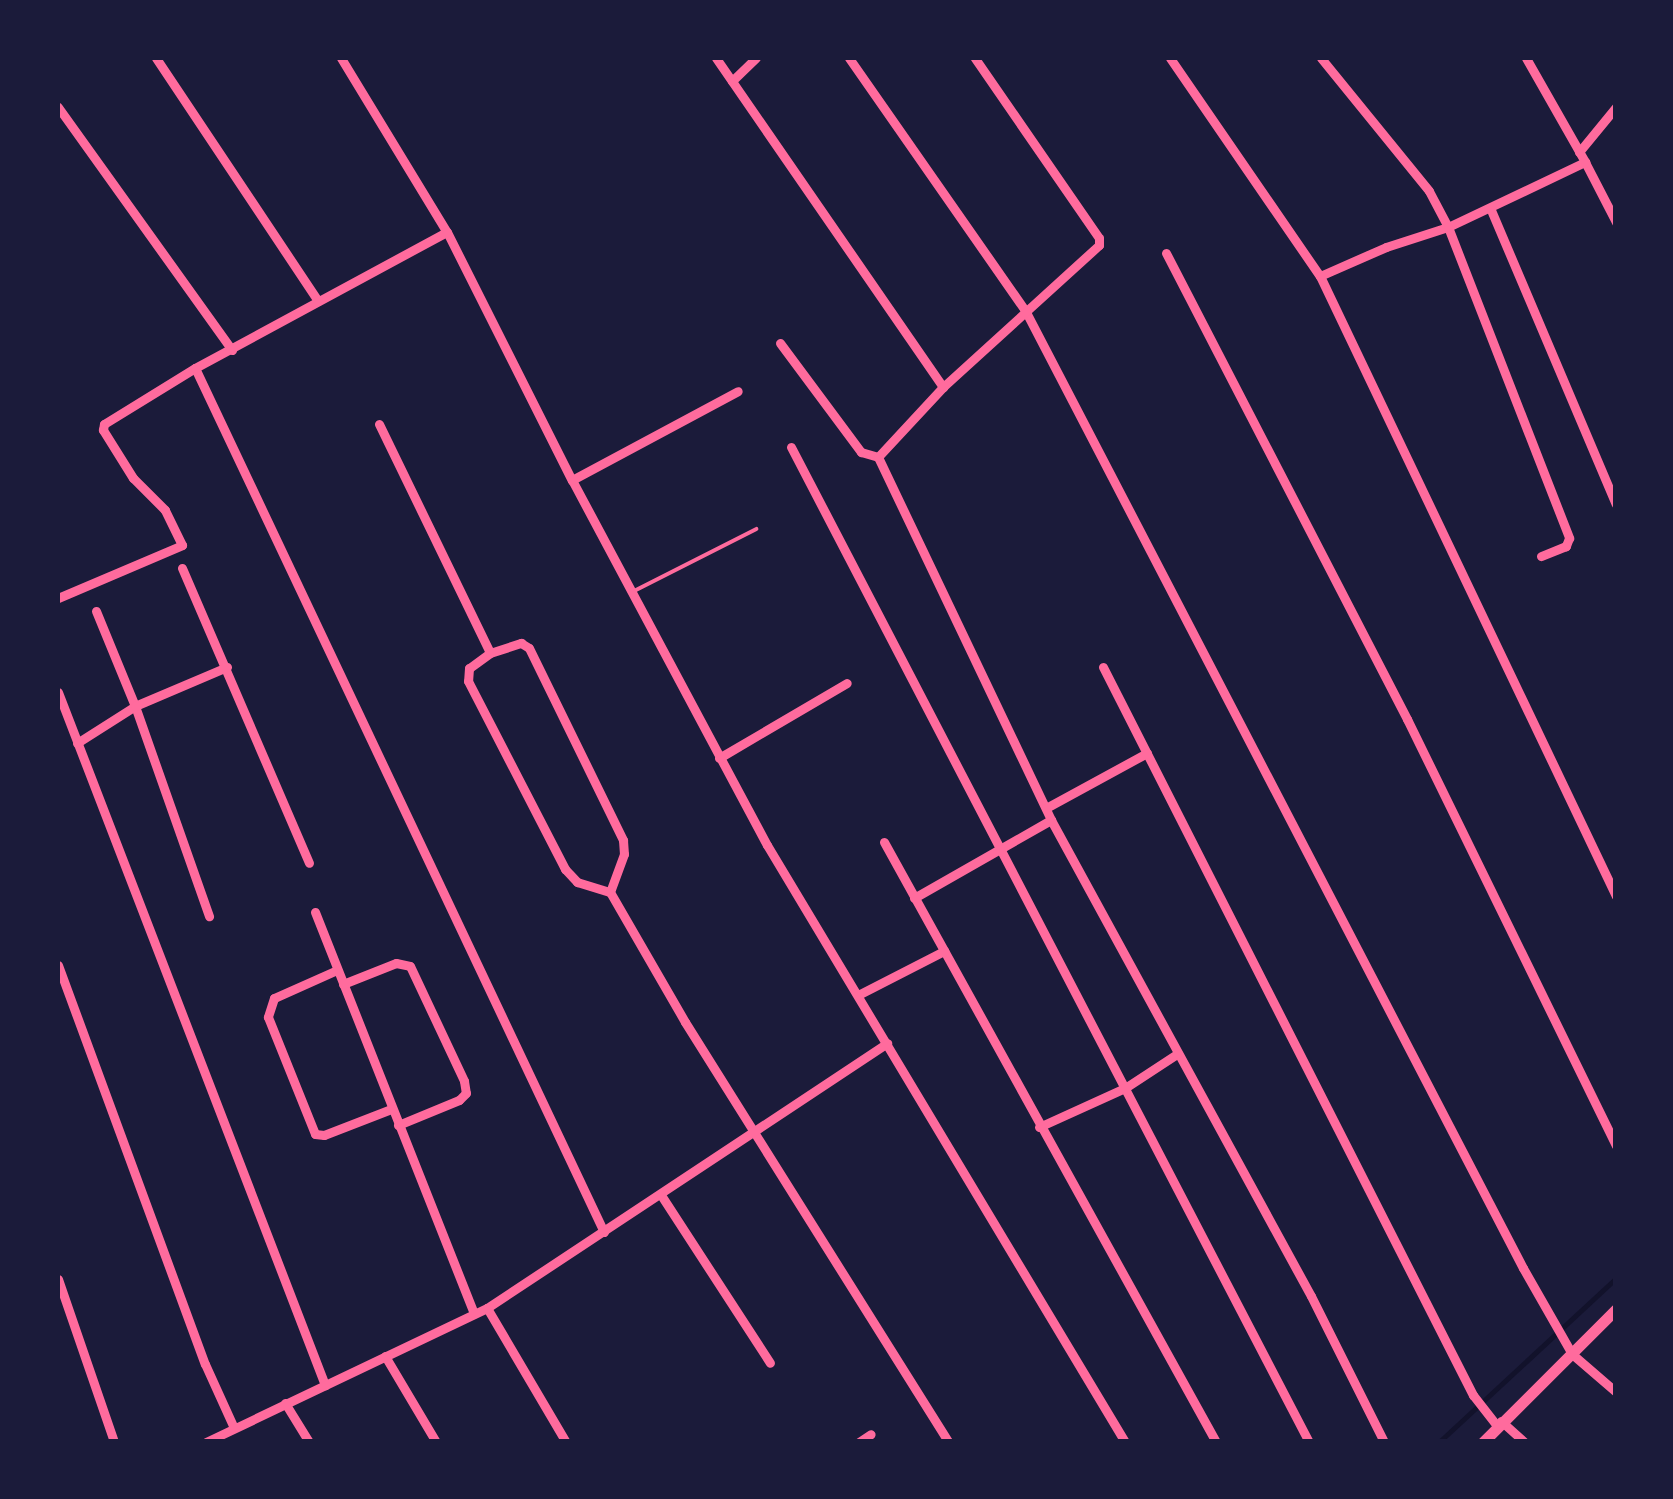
<!DOCTYPE html>
<html>
<head>
<meta charset="utf-8">
<style>
	body { margin:0 }
	#map { position:relative; width:1673px; height:1499px; overflow:hidden; background:#1b1b3a; font-family:"Golos Text",sans-serif }
	div>[style] { position:absolute }
	.stream>* { height:5px; margin:-2.5px; padding:0 2.5px; transform-origin:2.5px; border-radius:2.5px; background:#12122b }
	.service>* { height:4px; margin:-2px; padding:0 2px; transform-origin:2px; border-radius:2px; background:#ff6b9d }
	.minor>* { height:9px; margin:-4.5px; padding:0 4.5px; transform-origin:4.5px; border-radius:4.5px; background:#ff6b9d }
	.tertiary>* { height:11px; margin:-5.5px; padding:0 5.5px; transform-origin:5.5px; border-radius:5.5px; background:#ff6b9d }
	span { translate:-50% -50%; white-space:nowrap; text-align:center; line-height:1.15; -webkit-text-stroke:10px #1b1b3a; paint-order:stroke }
	.frame { position:absolute; inset:0; border:60px solid #1b1b3a; pointer-events:none }
</style>
</head>
<body>
<div id="map">
	<div class="stream">
		<div style="left:1439px;top:1442px;width:241px;rotate:-42.8deg"></div>
	</div>
	<div class="service">
		<div style="left:636px;top:590px;width:135px;rotate:-26.9deg"></div>
	</div>
	<div class="minor">
		<div style="left:156px;top:58px;width:292px;rotate:56.3deg"></div>
		<div style="left:341px;top:58px;width:204px;rotate:58.7deg"></div>
		<div style="left:447px;top:232px;width:278px;rotate:63.3deg"></div>
		<div style="left:572px;top:480px;width:414px;rotate:61.9deg"></div>
		<div style="left:767px;top:845px;width:696px;rotate:59.05deg"></div>
		<div style="left:716px;top:58px;width:400px;rotate:55.4deg"></div>
		<div style="left:849px;top:58px;width:310px;rotate:55.1deg"></div>
		<div style="left:1026px;top:312px;width:1077px;rotate:62.53deg"></div>
		<div style="left:1523px;top:1268px;width:99px;rotate:60.3deg"></div>
		<div style="left:1572px;top:1354px;width:58px;rotate:40.8deg"></div>
		<div style="left:1170px;top:58px;width:265px;rotate:55.5deg"></div>
		<div style="left:1320px;top:276px;width:687px;rotate:64.48deg"></div>
		<div style="left:1321px;top:58px;width:171px;rotate:50.9deg"></div>
		<div style="left:1429px;top:191px;width:41px;rotate:62.2deg"></div>
		<div style="left:1448px;top:227px;width:152px;rotate:-25.4deg"></div>
		<div style="left:1585px;top:162px;width:68px;rotate:62.7deg"></div>
		<div style="left:1526px;top:58px;width:120px;rotate:60.4deg"></div>
		<div style="left:732px;top:81px;width:33px;rotate:-44deg"></div>
		<div style="left:58px;top:107px;width:299px;rotate:54.4deg"></div>
		<div style="left:1579px;top:152px;width:58px;rotate:-50.6deg"></div>
		<div style="left:1491px;top:210px;width:319px;rotate:67deg"></div>
		<div style="left:1166px;top:253px;width:525px;rotate:62.65deg"></div>
		<div style="left:1407px;top:719px;width:475px;rotate:63.9deg"></div>
		<div style="left:1320px;top:276px;width:72px;rotate:-23.7deg"></div>
		<div style="left:1386px;top:247px;width:65px;rotate:-17.9deg"></div>
		<div style="left:1448px;top:227px;width:334px;rotate:68.7deg"></div>
		<div style="left:1569px;top:538px;width:9px;rotate:111deg"></div>
		<div style="left:1566px;top:546px;width:27px;rotate:158deg"></div>
		<div style="left:780px;top:343px;width:136px;rotate:53.4deg"></div>
		<div style="left:861px;top:452px;width:18px;rotate:16deg"></div>
		<div style="left:195px;top:368px;width:956px;rotate:64.67deg"></div>
		<div style="left:379px;top:424px;width:254px;rotate:64.1deg"></div>
		<div style="left:490px;top:653px;width:26px;rotate:144deg"></div>
		<div style="left:469px;top:668px;width:13px;rotate:94deg"></div>
		<div style="left:468px;top:681px;width:212px;rotate:62.7deg"></div>
		<div style="left:565px;top:869px;width:18px;rotate:47deg"></div>
		<div style="left:577px;top:882px;width:34px;rotate:17deg"></div>
		<div style="left:610px;top:892px;width:150px;rotate:60deg"></div>
		<div style="left:685px;top:1022px;width:496px;rotate:57.9deg"></div>
		<div style="left:791px;top:447px;width:1122px;rotate:62.5deg"></div>
		<div style="left:878px;top:457px;width:402px;rotate:64.5deg"></div>
		<div style="left:1051px;top:820px;width:542px;rotate:61.36deg"></div>
		<div style="left:1311px;top:1296px;width:163px;rotate:63.4deg"></div>
		<div style="left:878px;top:457px;width:96px;rotate:-47.1deg"></div>
		<div style="left:943px;top:387px;width:211px;rotate:-42.3deg"></div>
		<div style="left:1099px;top:245px;width:7px;rotate:-90deg"></div>
		<div style="left:1099px;top:238px;width:219px;rotate:-124.6deg"></div>
		<div style="left:572px;top:480px;width:188px;rotate:-28.2deg"></div>
		<div style="left:182px;top:568px;width:321px;rotate:66.7deg"></div>
		<div style="left:58px;top:598px;width:135px;rotate:-23.1deg"></div>
		<div style="left:182px;top:545px;width:39px;rotate:-116deg"></div>
		<div style="left:165px;top:510px;width:45px;rotate:-135deg"></div>
		<div style="left:133px;top:478px;width:57px;rotate:-122deg"></div>
		<div style="left:103px;top:430px;width:6px;rotate:-81deg"></div>
		<div style="left:104px;top:424px;width:107px;rotate:-31.6deg"></div>
		<div style="left:195px;top:368px;width:286px;rotate:-28.4deg"></div>
		<div style="left:96px;top:611px;width:103px;rotate:67.7deg"></div>
		<div style="left:135px;top:706px;width:223px;rotate:70.6deg"></div>
		<div style="left:490px;top:653px;width:33px;rotate:-18deg"></div>
		<div style="left:521px;top:643px;width:9px;rotate:32deg"></div>
		<div style="left:529px;top:648px;width:214px;rotate:63.9deg"></div>
		<div style="left:623px;top:840px;width:14px;rotate:86deg"></div>
		<div style="left:624px;top:854px;width:40px;rotate:110.2deg"></div>
		<div style="left:1103px;top:667px;width:817px;rotate:63.06deg"></div>
		<div style="left:1473px;top:1395px;width:39px;rotate:52deg"></div>
		<div style="left:58px;top:692px;width:743px;rotate:68.93deg"></div>
		<div style="left:77px;top:743px;width:69px;rotate:-32.5deg"></div>
		<div style="left:135px;top:706px;width:100px;rotate:-23deg"></div>
		<div style="left:719px;top:758px;width:148px;rotate:-30.4deg"></div>
		<div style="left:1046px;top:808px;width:115px;rotate:-28.6deg"></div>
		<div style="left:884px;top:842px;width:686px;rotate:61.04deg"></div>
		<div style="left:914px;top:898px;width:158px;rotate:-29.7deg"></div>
		<div style="left:315px;top:912px;width:432px;rotate:68.4deg"></div>
		<div style="left:58px;top:965px;width:425px;rotate:69.8deg"></div>
		<div style="left:205px;top:1364px;width:70px;rotate:65.6deg"></div>
		<div style="left:337px;top:970px;width:69px;rotate:156deg"></div>
		<div style="left:274px;top:998px;width:20px;rotate:108deg"></div>
		<div style="left:268px;top:1017px;width:126px;rotate:68.1deg"></div>
		<div style="left:315px;top:1134px;width:9px;rotate:6deg"></div>
		<div style="left:324px;top:1135px;width:72px;rotate:-21.2deg"></div>
		<div style="left:343px;top:984px;width:57px;rotate:-21.6deg"></div>
		<div style="left:396px;top:963px;width:14px;rotate:12deg"></div>
		<div style="left:410px;top:966px;width:127px;rotate:64.8deg"></div>
		<div style="left:464px;top:1081px;width:12px;rotate:81deg"></div>
		<div style="left:466px;top:1093px;width:10px;rotate:135deg"></div>
		<div style="left:459px;top:1100px;width:66px;rotate:157.7deg"></div>
		<div style="left:858px;top:995px;width:97px;rotate:-27.1deg"></div>
		<div style="left:1039px;top:1127px;width:94px;rotate:-24.4deg"></div>
		<div style="left:1125px;top:1088px;width:62px;rotate:-33.2deg"></div>
		<div style="left:661px;top:1195px;width:200px;rotate:57deg"></div>
		<div style="left:58px;top:1279px;width:172px;rotate:71deg"></div>
		<div style="left:487px;top:1308px;width:156px;rotate:59.5deg"></div>
		<div style="left:385px;top:1356px;width:100px;rotate:59.3deg"></div>
		<div style="left:285px;top:1403px;width:46px;rotate:58.4deg"></div>
		<div style="left:1501px;top:1421px;width:31px;rotate:42deg"></div>
		<div style="left:206px;top:1442px;width:311px;rotate:-25.5deg"></div>
		<div style="left:487px;top:1308px;width:480px;rotate:-33.5deg"></div>
		<div style="left:859px;top:1442px;width:14px;rotate:-34deg"></div>
	</div>
	<div class="tertiary">
		<div style="left:1483px;top:1442px;width:188px;rotate:-45deg"></div>
	</div>
	<div class="frame"></div>
</div>
</body>
</html>
